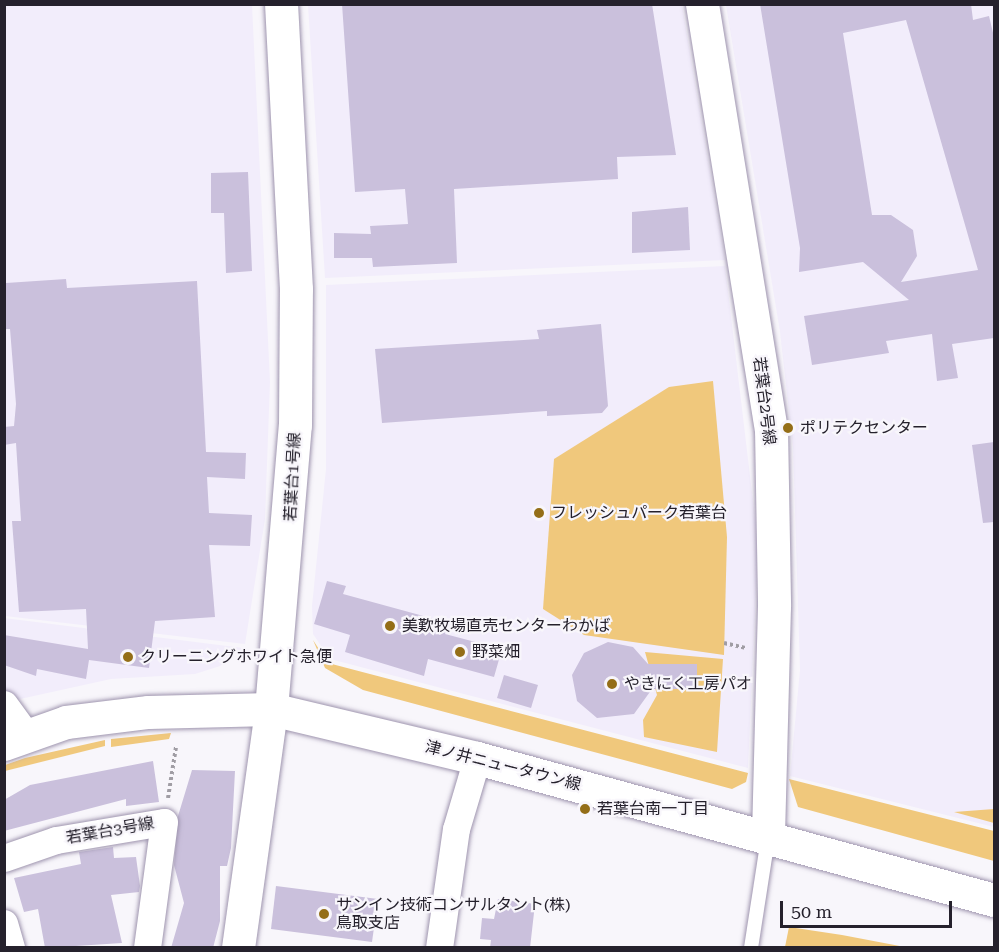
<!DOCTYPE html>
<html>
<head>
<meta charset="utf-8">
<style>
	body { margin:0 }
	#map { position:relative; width:999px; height:952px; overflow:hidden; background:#f8f6fb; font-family:"Roboto Serif","Noto Sans JP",serif }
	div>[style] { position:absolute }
	.built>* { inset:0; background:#f2edfb }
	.green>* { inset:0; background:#f0c87c }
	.building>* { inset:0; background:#cac0dc }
	.path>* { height:4px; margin-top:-2px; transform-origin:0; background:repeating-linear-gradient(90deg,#a09da4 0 3px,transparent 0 6px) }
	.roads { filter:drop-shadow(0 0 2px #9e94ae) drop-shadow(0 0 2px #9e94ae) }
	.service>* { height:14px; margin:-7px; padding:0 7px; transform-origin:7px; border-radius:7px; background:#fff }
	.minor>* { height:27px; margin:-13.5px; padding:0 13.5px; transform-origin:13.5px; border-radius:13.5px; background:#fff }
	.tertiary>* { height:33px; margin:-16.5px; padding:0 16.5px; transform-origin:16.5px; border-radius:16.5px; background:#fff }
	.dots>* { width:16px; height:16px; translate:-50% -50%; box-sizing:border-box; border:3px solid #f8f6fb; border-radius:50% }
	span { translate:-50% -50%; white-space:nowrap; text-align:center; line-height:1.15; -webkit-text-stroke:4.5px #f8f6fb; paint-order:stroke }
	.street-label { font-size:16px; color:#25212c }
	.poi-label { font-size:16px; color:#25212c }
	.left { translate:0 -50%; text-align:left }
	.frame { position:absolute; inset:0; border:6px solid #25212c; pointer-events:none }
	.scale { position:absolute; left:780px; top:901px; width:172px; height:27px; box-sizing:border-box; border:3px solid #25212c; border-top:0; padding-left:8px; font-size:18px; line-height:21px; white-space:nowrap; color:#25212c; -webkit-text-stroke:4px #f8f6fb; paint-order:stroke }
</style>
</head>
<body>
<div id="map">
	<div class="built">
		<div style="clip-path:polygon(5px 5px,252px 5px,270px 382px,265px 519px,245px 644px,5px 616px)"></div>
		<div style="clip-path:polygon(308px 5px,682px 5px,725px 260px,325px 278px)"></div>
		<div style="clip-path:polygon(726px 5px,994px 5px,994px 827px,790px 776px,800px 670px,793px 447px,780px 332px)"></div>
		<div style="clip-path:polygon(725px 266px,758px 543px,748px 768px,330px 659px,313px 634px,312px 606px,326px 469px,326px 285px)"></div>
		<div style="clip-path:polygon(4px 618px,243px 648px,220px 666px,195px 674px,111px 679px,11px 701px,5px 691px)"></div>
	</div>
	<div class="green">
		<div style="clip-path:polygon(713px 381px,727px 537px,724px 655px,584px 635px,543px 609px,554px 459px,669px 387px)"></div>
		<div style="clip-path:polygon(313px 640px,328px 663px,748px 773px,746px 782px,732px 789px,363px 690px,325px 668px)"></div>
		<div style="clip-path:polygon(645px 652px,723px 659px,717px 752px,644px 737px,643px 720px,657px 695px)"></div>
		<div style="clip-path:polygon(171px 733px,169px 739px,111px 747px,111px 739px)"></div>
		<div style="clip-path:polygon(105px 740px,105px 746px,5px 771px,5px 765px,25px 758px)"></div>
		<div style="clip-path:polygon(789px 779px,994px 831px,994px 861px,798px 807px)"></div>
		<div style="clip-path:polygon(994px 809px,994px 823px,954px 812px)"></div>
		<div style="clip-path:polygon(789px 927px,842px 935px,905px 947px,785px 947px)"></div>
	</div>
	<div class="building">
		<div style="clip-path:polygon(342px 4px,652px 4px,676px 155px,617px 157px,618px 179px,454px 189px,457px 263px,373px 267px,372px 258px,334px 258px,334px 233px,371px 234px,370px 226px,408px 224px,405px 189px,355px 192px)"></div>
		<div style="clip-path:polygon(evenodd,760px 4px,971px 4px,973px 20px,989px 16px,994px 37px,994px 338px,952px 344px,958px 378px,937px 381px,932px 334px,886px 341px,889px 353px,812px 365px,804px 316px,909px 300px,863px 262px,799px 272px,800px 248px,760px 4px,906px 20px,978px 270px,901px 282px,917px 256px,913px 230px,891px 215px,872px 215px,843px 33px,906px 20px)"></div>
		<div style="clip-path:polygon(248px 172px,252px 271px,226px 273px,224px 213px,211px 213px,211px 173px)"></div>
		<div style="clip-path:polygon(688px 207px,690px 250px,632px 253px,632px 212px)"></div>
		<div style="clip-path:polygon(66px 279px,67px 288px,197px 281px,206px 452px,246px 453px,245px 479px,207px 477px,209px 513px,252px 515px,250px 546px,209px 545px,215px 617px,155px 621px,149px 668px,89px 660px,86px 679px,37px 669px,36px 676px,4px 665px,4px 635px,88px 649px,86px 609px,19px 612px,12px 521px,21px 521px,16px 443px,4px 445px,4px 427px,14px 426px,16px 404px,10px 329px,4px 329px,6px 283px)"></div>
		<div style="clip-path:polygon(601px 324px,608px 406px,602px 413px,547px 416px,547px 411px,382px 423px,375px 349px,539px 339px,537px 330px)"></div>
		<div style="clip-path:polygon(994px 442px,994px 522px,983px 523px,972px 445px)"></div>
		<div style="clip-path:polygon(327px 581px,346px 586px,343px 594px,449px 623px,445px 634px,502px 649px,494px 677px,428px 659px,424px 676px,345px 652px,350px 635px,314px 624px)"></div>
		<div style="clip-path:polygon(608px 642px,633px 647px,648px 664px,697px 664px,697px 689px,652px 689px,634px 714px,597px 718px,577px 701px,572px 675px,584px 653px)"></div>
		<div style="clip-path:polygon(504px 675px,538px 685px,531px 708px,497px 698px)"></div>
		<div style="clip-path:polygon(153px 761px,159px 802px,126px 806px,126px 799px,4px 831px,4px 800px,30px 785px)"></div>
		<div style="clip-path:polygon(192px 770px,235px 771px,231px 848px,227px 866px,220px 866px,220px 921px,213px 948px,171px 948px,184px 903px,174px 865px,178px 816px)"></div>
		<div style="clip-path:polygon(113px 847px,114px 858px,136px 857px,140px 886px,139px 892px,111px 895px,122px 943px,45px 948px,38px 909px,24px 912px,14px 878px,81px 864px,79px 852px)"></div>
		<div style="clip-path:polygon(276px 886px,378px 899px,372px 942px,271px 929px)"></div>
		<div style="clip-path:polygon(498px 899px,535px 904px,530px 948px,490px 948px,491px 940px,480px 939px,482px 918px,494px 919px)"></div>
	</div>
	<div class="path">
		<div style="left:724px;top:643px;width:23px;rotate:13deg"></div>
		<div style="left:168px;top:798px;width:52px;rotate:-81.1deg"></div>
	</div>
	<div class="roads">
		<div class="service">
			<div style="left:751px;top:948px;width:111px;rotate:-81.2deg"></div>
		</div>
		<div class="minor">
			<div style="left:4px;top:704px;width:39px;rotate:54deg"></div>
			<div style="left:4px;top:858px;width:55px;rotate:-19.1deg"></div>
			<div style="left:56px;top:840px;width:109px;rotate:-9.5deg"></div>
			<div style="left:164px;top:822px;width:127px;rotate:97.7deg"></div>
			<div style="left:4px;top:923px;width:26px;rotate:74deg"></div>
			<div style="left:439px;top:948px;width:120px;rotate:-81.9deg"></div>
			<div style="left:456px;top:829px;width:74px;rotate:-73.5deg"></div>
		</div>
		<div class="tertiary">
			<div style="left:702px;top:4px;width:430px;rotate:80.8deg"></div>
			<div style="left:771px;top:428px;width:178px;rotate:89deg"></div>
			<div style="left:774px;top:606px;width:232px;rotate:91.5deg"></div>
			<div style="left:4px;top:744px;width:66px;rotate:-19.5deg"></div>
			<div style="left:66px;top:722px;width:83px;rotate:-7deg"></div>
			<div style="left:148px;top:712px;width:123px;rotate:-1.4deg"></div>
			<div style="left:271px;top:709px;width:212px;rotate:13.4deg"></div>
			<div style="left:477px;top:758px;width:536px;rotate:15.36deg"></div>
			<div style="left:238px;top:948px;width:241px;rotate:-82.1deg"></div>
			<div style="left:271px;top:709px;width:285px;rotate:-85.2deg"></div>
			<div style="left:295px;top:425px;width:136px;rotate:-89.6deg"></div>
			<div style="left:296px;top:289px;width:285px;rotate:-93deg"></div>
		</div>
	</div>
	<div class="dots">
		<div style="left:788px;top:428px;background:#946e17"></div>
		<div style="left:539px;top:513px;background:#946e17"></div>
		<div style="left:390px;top:626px;background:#946e17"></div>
		<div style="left:460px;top:652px;background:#946e17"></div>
		<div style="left:128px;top:657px;background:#946e17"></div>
		<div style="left:612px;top:684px;background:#946e17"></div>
		<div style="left:585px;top:809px;background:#946e17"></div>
		<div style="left:324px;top:914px;background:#946e17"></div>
	</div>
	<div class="street-label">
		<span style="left:764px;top:401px;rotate:83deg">若葉台2号線</span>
		<span style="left:293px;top:477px;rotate:-87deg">若葉台1号線</span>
		<span style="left:503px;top:766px;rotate:14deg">津ノ井ニュータウン線</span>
		<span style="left:110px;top:831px;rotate:-10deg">若葉台3号線</span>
	</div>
	<div class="poi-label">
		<span class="left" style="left:800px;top:428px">ポリテクセンター</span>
		<span class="left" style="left:551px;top:513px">フレッシュパーク若葉台</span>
		<span class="left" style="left:402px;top:626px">美歎牧場直売センターわかば</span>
		<span class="left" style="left:472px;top:652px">野菜畑</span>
		<span class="left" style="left:140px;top:657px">クリーニングホワイト急便</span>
		<span class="left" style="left:624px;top:684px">やきにく工房パオ</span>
		<span class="left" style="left:597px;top:809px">若葉台南一丁目</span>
		<span class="left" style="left:336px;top:914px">サンイン技術コンサルタント(株)<br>鳥取支店</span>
	</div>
	<div class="frame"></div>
	<div class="scale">50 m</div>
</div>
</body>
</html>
